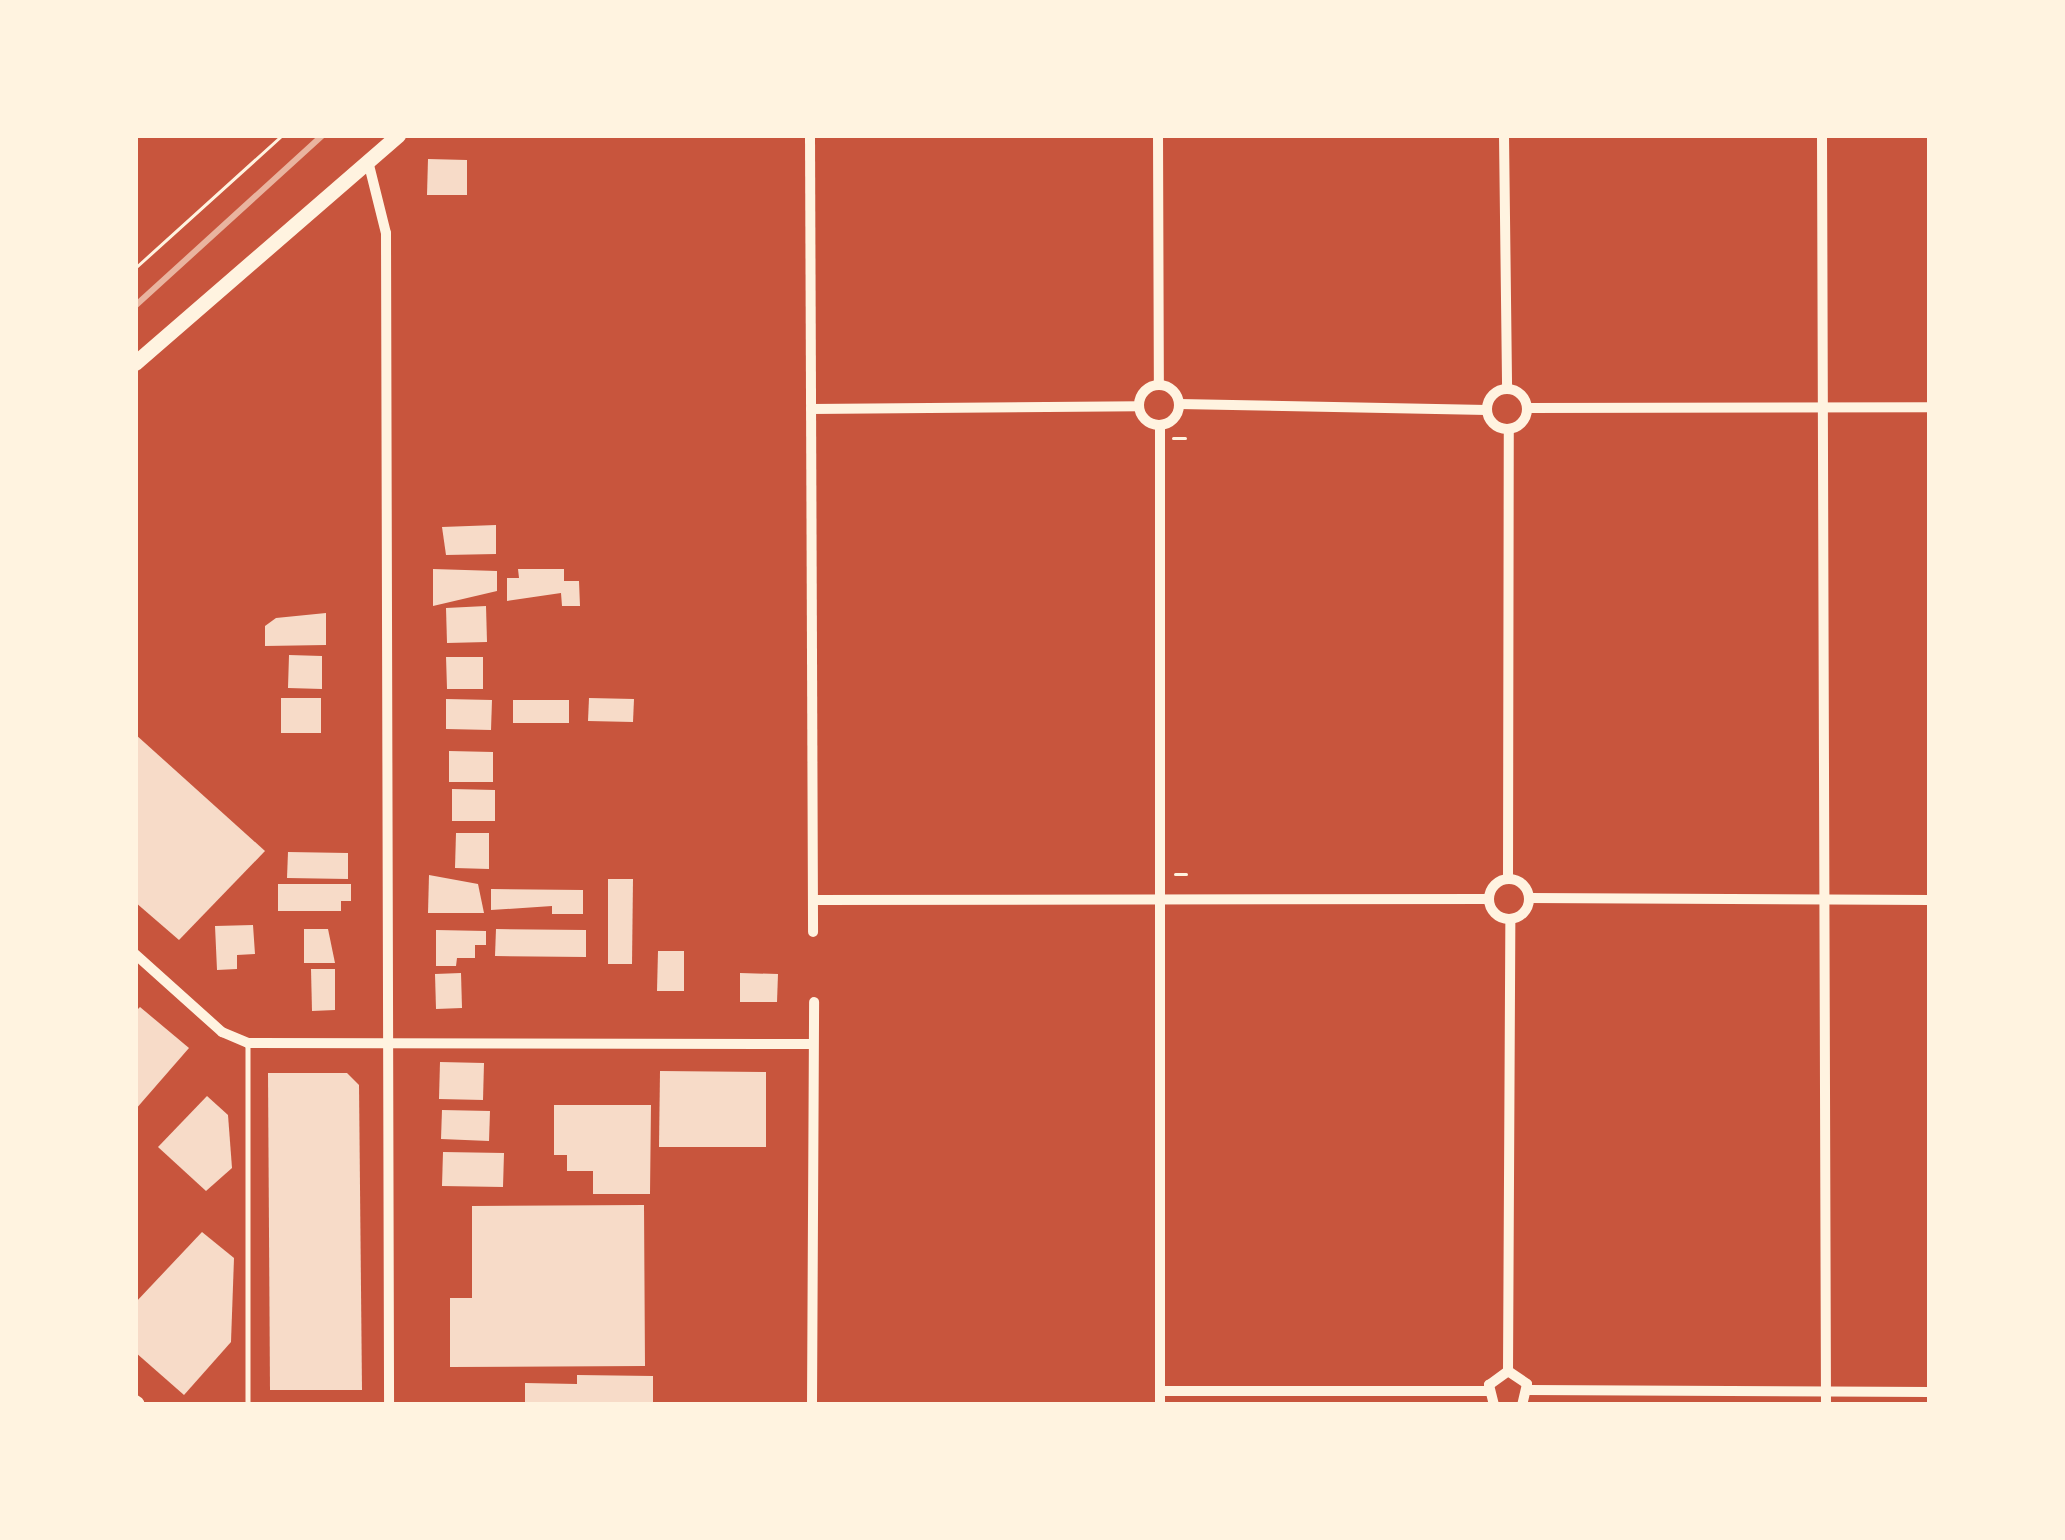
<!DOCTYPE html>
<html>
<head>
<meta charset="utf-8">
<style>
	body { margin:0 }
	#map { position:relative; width:2065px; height:1540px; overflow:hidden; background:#c8553d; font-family:"Fira Sans",sans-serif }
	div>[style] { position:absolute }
	.building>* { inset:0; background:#f7dbc8 }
	.path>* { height:3px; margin:-1.5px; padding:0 1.5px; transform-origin:1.5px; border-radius:1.5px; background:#fff3e0 }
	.service>* { height:4.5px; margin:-2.25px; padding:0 2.25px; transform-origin:2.25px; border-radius:2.25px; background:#fff3e0 }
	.minor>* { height:10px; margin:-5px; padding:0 5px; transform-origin:5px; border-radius:5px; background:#fff3e0 }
	.minor>.ring { margin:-5px; padding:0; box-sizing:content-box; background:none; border:10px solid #fff3e0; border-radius:50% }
	.secondary>* { height:15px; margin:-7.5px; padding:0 7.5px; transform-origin:7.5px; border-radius:7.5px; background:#fff3e0 }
	.trunk>* { height:18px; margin:-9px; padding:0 9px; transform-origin:9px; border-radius:9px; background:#fff3e0 }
	.rail>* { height:6px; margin:-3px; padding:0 3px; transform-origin:3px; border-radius:3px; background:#e9b49f }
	span { translate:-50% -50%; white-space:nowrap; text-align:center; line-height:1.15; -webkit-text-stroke:10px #fff3e0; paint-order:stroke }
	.frame { position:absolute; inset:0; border:138px solid #fff3e0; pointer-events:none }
</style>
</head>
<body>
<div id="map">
	<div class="building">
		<div style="clip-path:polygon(428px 159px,467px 160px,467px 195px,427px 195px)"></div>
		<div style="clip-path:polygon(496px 525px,496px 554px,446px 555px,442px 527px)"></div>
		<div style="clip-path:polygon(433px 569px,497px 571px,497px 591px,433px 606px)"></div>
		<div style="clip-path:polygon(518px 569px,564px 569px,564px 581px,579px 581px,580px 606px,562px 606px,561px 593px,507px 601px,507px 578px,519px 578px)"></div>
		<div style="clip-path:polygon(486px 606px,487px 642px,447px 643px,446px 608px)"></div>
		<div style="clip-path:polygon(326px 613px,326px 645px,265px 646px,265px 626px,276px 618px)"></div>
		<div style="clip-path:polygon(289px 655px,322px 656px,322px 689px,288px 688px)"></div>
		<div style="clip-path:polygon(446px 657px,483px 657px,483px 689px,447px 689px)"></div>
		<div style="clip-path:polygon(281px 698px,321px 698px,321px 733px,281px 733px)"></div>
		<div style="clip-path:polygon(589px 698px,634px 699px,633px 722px,588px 721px)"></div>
		<div style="clip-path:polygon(446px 699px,492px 700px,491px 730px,446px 729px)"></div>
		<div style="clip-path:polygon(513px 700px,569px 700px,569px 723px,513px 723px)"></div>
		<div style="clip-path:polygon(135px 734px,265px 851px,179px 940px,135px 902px)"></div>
		<div style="clip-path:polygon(449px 751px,493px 752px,493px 782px,449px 782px)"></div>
		<div style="clip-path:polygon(452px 789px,495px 790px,495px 821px,452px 821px)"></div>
		<div style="clip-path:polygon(456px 833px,489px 833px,489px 869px,455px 868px)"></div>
		<div style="clip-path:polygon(288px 852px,348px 853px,348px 879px,287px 878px)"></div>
		<div style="clip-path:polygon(429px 875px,478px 884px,484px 913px,428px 913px)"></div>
		<div style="clip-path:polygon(608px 879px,633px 879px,632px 964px,608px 964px)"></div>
		<div style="clip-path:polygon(278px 884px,351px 884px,351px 901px,341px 901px,341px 911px,278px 911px)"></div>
		<div style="clip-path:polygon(491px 889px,583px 890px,583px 914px,552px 914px,552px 906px,491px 910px)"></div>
		<div style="clip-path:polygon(253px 925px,255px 954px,237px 955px,237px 969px,217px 970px,215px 926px)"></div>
		<div style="clip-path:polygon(304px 929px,328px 929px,335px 963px,304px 963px)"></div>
		<div style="clip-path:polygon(496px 929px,586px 930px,586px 957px,495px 956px)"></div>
		<div style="clip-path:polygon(436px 930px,486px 931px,486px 945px,475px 945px,475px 958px,457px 958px,456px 966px,436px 966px)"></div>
		<div style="clip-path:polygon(658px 951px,684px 951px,684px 991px,657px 991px)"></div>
		<div style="clip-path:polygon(311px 969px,335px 969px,335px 1010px,312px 1011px)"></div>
		<div style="clip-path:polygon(461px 973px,462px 1008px,436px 1009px,435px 974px)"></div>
		<div style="clip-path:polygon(740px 973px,778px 974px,777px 1002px,740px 1002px)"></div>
		<div style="clip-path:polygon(140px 1007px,189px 1048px,135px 1110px,135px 1012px)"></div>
		<div style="clip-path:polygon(440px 1062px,484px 1063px,483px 1100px,439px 1099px)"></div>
		<div style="clip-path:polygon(660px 1071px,766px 1072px,766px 1147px,659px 1147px)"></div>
		<div style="clip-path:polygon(268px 1073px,347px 1073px,359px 1085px,362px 1390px,270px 1390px)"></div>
		<div style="clip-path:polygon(207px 1096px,228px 1115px,232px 1168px,206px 1191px,158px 1147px)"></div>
		<div style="clip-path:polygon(554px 1105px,651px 1105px,650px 1194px,593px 1194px,593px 1171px,567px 1171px,567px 1155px,554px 1155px)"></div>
		<div style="clip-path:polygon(442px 1110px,490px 1111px,489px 1141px,441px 1139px)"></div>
		<div style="clip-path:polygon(443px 1152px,504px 1153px,503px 1187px,442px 1186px)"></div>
		<div style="clip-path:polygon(644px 1205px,645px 1366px,450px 1367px,450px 1298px,472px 1298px,472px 1206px)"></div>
		<div style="clip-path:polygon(202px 1232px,234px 1258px,231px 1342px,184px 1395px,135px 1352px,135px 1303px)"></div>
		<div style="clip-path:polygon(577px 1375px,653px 1376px,653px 1405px,525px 1405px,525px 1383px,577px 1384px)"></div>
	</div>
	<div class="path">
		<div style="left:135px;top:268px;width:198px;rotate:-42.1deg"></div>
		<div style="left:1173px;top:438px;width:12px"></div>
		<div style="left:1175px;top:874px;width:11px"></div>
	</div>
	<div class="service">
		<div style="left:248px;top:1043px;width:362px;rotate:90deg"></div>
	</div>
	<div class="minor">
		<div style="left:810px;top:135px;width:797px;rotate:89.78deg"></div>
		<div style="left:1158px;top:135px;width:250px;rotate:89.8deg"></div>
		<div style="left:1504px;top:135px;width:254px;rotate:89.3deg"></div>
		<div style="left:1822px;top:135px;width:1270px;rotate:89.82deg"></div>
		<div style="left:369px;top:165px;width:70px;rotate:76deg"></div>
		<div style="left:386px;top:233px;width:1172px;rotate:89.85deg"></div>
		<div class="ring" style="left:1139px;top:385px;width:30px;height:30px"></div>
		<div class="ring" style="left:1487px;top:389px;width:30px;height:30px"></div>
		<div style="left:1179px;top:404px;width:308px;rotate:1.1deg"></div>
		<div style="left:1527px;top:408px;width:403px;rotate:-0.1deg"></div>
		<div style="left:811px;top:409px;width:328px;rotate:-0.5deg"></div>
		<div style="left:1160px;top:425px;width:980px;rotate:90deg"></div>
		<div style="left:1508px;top:879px;width:450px;rotate:-89.9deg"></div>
		<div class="ring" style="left:1489px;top:879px;width:30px;height:30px"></div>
		<div style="left:1529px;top:898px;width:401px;rotate:0.3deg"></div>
		<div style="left:813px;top:900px;width:675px;rotate:-0.08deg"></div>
		<div style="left:135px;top:954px;width:117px;rotate:41.9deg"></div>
		<div style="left:222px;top:1032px;width:28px;rotate:23deg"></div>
		<div style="left:248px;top:1043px;width:565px;rotate:0.1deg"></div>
		<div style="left:1508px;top:1371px;width:452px;rotate:-89.7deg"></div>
		<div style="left:1528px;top:1390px;width:402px;rotate:0.3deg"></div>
		<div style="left:1160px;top:1391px;width:328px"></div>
		<div style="left:812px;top:1405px;width:403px;rotate:-89.7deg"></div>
		<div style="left:1494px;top:1405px;width:21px;rotate:-104deg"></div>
		<div style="left:1489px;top:1385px;width:24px;rotate:-36deg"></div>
		<div style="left:1508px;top:1371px;width:23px;rotate:34deg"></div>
		<div style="left:1527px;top:1384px;width:22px;rotate:103deg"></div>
	</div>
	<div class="secondary">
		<div style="left:135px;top:363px;width:348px;rotate:-40.9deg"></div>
	</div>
	<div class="trunk">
		<div style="left:135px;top:1404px;width:1px;rotate:45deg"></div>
	</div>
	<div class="rail">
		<div style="left:135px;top:306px;width:254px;rotate:-42.3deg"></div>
	</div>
	<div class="frame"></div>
</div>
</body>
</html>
